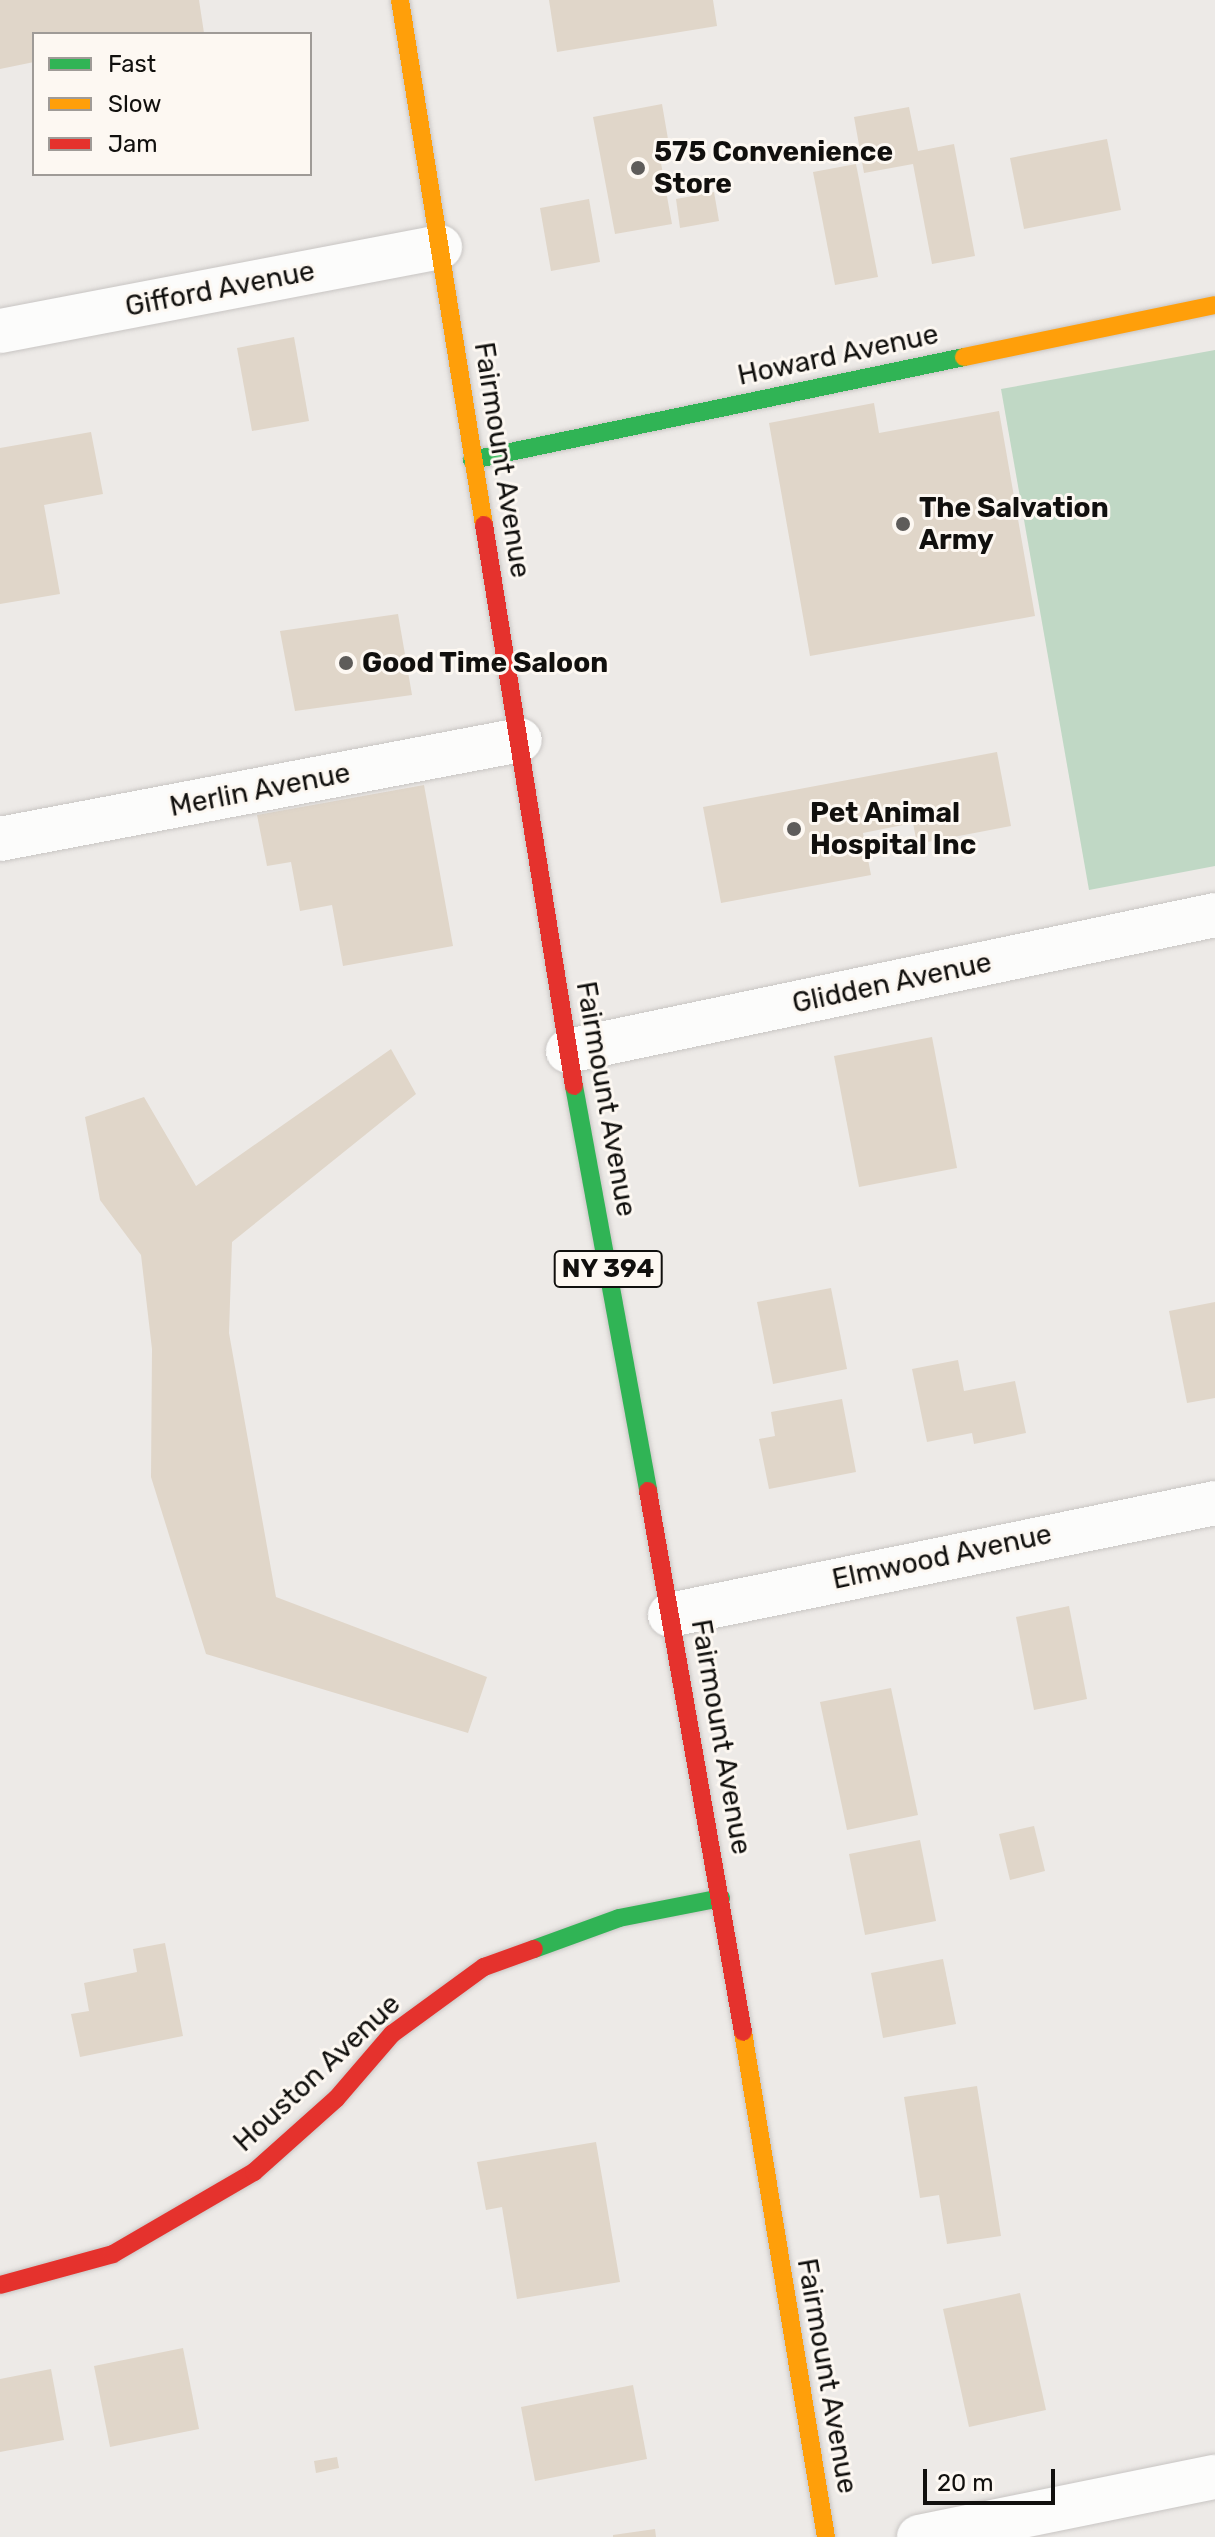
<!DOCTYPE html>
<html>
<head>
<meta charset="utf-8">
<style>
	body { margin:0 }
	#map { position:relative; width:1215px; height:2537px; overflow:hidden; background:#edeae7; font-family:Rubik,sans-serif }
	div>[style] { position:absolute }
	.green>* { inset:0; background:#c0d8c5 }
	.building>* { inset:0; background:#e0d6c9 }
	.roads { filter:drop-shadow(0 0 2px #c8c5c3) drop-shadow(0 0 2px #c8c5c3) }
	.street>* { height:44px; margin:-22px; padding:0 22px; transform-origin:22px; border-radius:22px; background:#fcfcfb }
	.fast>* { height:18px; margin:-9px; padding:0 9px; transform-origin:9px; border-radius:9px; background:#30b455 }
	.slow>* { height:18px; margin:-9px; padding:0 9px; transform-origin:9px; border-radius:9px; background:#ff9f0a }
	.jam>* { height:18px; margin:-9px; padding:0 9px; transform-origin:9px; border-radius:9px; background:#e5322d }
	.dots>* { width:22px; height:22px; translate:-50% -50%; box-sizing:border-box; border:4px solid #fdf8f2; border-radius:50% }
	span { translate:-50% -50%; white-space:nowrap; text-align:center; line-height:1.15; -webkit-text-stroke:6px #fdf8f2; paint-order:stroke }
	.shield-label span { padding:2px 6px; background:#fdf8f2; border:2px solid; border-radius:6px; -webkit-text-stroke-width:0 }
	.shield-label { font-size:26px; color:#11100e; font-weight:700 }
	.poi-label { font-size:28px; color:#11100e; font-weight:700 }
	.left { translate:0 -50%; text-align:left }
	.street-label { font-size:28px; color:#11100e }
	.legend { position:absolute; left:32px; top:32px; width:280px; height:144px; box-sizing:border-box; background:#fdf8f2; border:2px solid #9f9b97; margin:0; padding:10px 14px; list-style:none; font-size:24px; color:#11100e }
	.legend li { display:flex; align-items:center; gap:16px; height:40px }
	.legend b { width:40px; border:2px solid #9f9b97 }
	.scale { position:absolute; left:923px; top:2469px; width:132px; height:36px; box-sizing:border-box; border:4px solid #11100e; border-top:0; padding-left:10px; font-size:24px; line-height:28px; white-space:nowrap; color:#11100e; -webkit-text-stroke:6px #fdf8f2; paint-order:stroke }
</style>
</head>
<body>
<div id="map">
	<div class="green">
		<div style="clip-path:polygon(1215px 350px,1215px 866px,1089px 890px,1001px 389px)"></div>
	</div>
	<div class="building">
		<div style="clip-path:polygon(0 0,199px 0,204px 33px,34px 34px,34px 62px,0 69px)"></div>
		<div style="clip-path:polygon(549px 0,713px 0,717px 26px,557px 52px)"></div>
		<div style="clip-path:polygon(662px 104px,668px 139px,657px 141px,672px 224px,615px 234px,593px 117px)"></div>
		<div style="clip-path:polygon(909px 107px,918px 151px,954px 144px,975px 256px,932px 264px,913px 164px,864px 173px,854px 117px)"></div>
		<div style="clip-path:polygon(1107px 139px,1121px 210px,1024px 229px,1010px 158px)"></div>
		<div style="clip-path:polygon(856px 164px,878px 277px,835px 285px,813px 172px)"></div>
		<div style="clip-path:polygon(714px 192px,719px 221px,680px 228px,676px 199px)"></div>
		<div style="clip-path:polygon(589px 199px,600px 262px,551px 271px,540px 208px)"></div>
		<div style="clip-path:polygon(294px 337px,309px 421px,252px 431px,237px 348px)"></div>
		<div style="clip-path:polygon(874px 403px,879px 433px,999px 411px,1035px 616px,810px 656px,769px 423px)"></div>
		<div style="clip-path:polygon(91px 432px,103px 494px,44px 505px,60px 594px,0 604px,0 448px)"></div>
		<div style="clip-path:polygon(398px 614px,412px 695px,295px 711px,280px 631px)"></div>
		<div style="clip-path:polygon(997px 752px,1011px 826px,917px 844px,913px 823px,863px 833px,871px 875px,721px 903px,703px 807px)"></div>
		<div style="clip-path:polygon(424px 785px,453px 946px,343px 966px,332px 905px,300px 911px,291px 862px,267px 866px,257px 815px)"></div>
		<div style="clip-path:polygon(932px 1037px,957px 1168px,859px 1187px,834px 1056px)"></div>
		<div style="clip-path:polygon(391px 1049px,416px 1094px,232px 1242px,229px 1333px,276px 1597px,487px 1677px,468px 1733px,206px 1654px,151px 1477px,152px 1349px,141px 1255px,100px 1200px,85px 1117px,144px 1097px,196px 1186px)"></div>
		<div style="clip-path:polygon(831px 1288px,847px 1369px,773px 1384px,757px 1302px)"></div>
		<div style="clip-path:polygon(1215px 1302px,1215px 1398px,1187px 1403px,1169px 1311px)"></div>
		<div style="clip-path:polygon(958px 1360px,964px 1391px,1015px 1381px,1026px 1433px,974px 1444px,972px 1433px,927px 1442px,912px 1369px)"></div>
		<div style="clip-path:polygon(842px 1399px,856px 1472px,769px 1489px,759px 1439px,775px 1436px,771px 1412px)"></div>
		<div style="clip-path:polygon(1069px 1606px,1087px 1699px,1034px 1710px,1016px 1617px)"></div>
		<div style="clip-path:polygon(891px 1688px,918px 1815px,847px 1830px,820px 1702px)"></div>
		<div style="clip-path:polygon(1034px 1826px,1045px 1871px,1010px 1880px,999px 1834px)"></div>
		<div style="clip-path:polygon(920px 1840px,936px 1921px,865px 1935px,849px 1854px)"></div>
		<div style="clip-path:polygon(165px 1943px,183px 2036px,80px 2057px,71px 2014px,89px 2011px,84px 1983px,137px 1972px,133px 1949px)"></div>
		<div style="clip-path:polygon(943px 1959px,956px 2024px,883px 2038px,871px 1973px)"></div>
		<div style="clip-path:polygon(977px 2086px,1001px 2236px,947px 2244px,939px 2195px,920px 2198px,904px 2097px)"></div>
		<div style="clip-path:polygon(596px 2142px,620px 2282px,517px 2299px,502px 2207px,486px 2210px,477px 2162px)"></div>
		<div style="clip-path:polygon(1020px 2293px,1046px 2410px,969px 2427px,943px 2309px)"></div>
		<div style="clip-path:polygon(183px 2348px,199px 2429px,110px 2447px,94px 2366px)"></div>
		<div style="clip-path:polygon(51px 2369px,64px 2440px,0 2452px,0 2379px)"></div>
		<div style="clip-path:polygon(633px 2385px,647px 2459px,535px 2481px,521px 2407px)"></div>
		<div style="clip-path:polygon(337px 2457px,339px 2468px,316px 2473px,314px 2461px)"></div>
		<div style="clip-path:polygon(655px 2529px,656px 2537px,613px 2537px,613px 2535px)"></div>
	</div>
	<div class="roads">
		<div class="street">
			<div style="left:0;top:331px;width:448px;rotate:-10.8deg"></div>
			<div style="left:0;top:839px;width:529px;rotate:-10.78deg"></div>
			<div style="left:568px;top:1051px;width:661px;rotate:-11.87deg"></div>
			<div style="left:670px;top:1615px;width:556px;rotate:-11.61deg"></div>
			<div style="left:919px;top:2537px;width:302px;rotate:-11.5deg"></div>
		</div>
		<div class="fast">
			<div style="left:472px;top:460px;width:503px;rotate:-11.82deg"></div>
			<div style="left:574px;top:1086px;width:412px;rotate:79.6deg"></div>
			<div style="left:534px;top:1949px;width:90px;rotate:-20deg"></div>
			<div style="left:619px;top:1918px;width:104px;rotate:-11.1deg"></div>
		</div>
		<div class="slow">
			<div style="left:400px;top:0;width:532px;rotate:80.91deg"></div>
			<div style="left:964px;top:357px;width:256px;rotate:-11.7deg"></div>
			<div style="left:743px;top:2032px;width:512px;rotate:80.67deg"></div>
		</div>
		<div class="jam">
			<div style="left:484px;top:525px;width:568px;rotate:80.89deg"></div>
			<div style="left:648px;top:1491px;width:549px;rotate:80.04deg"></div>
			<div style="left:0;top:2285px;width:117px;rotate:-15.3deg"></div>
			<div style="left:113px;top:2254px;width:163px;rotate:-30.2deg"></div>
			<div style="left:254px;top:2172px;width:110px;rotate:-41.7deg"></div>
			<div style="left:336px;top:2099px;width:86px;rotate:-49.3deg"></div>
			<div style="left:392px;top:2034px;width:114px;rotate:-36.1deg"></div>
			<div style="left:484px;top:1967px;width:53px;rotate:-19.8deg"></div>
		</div>
	</div>
	<div class="dots">
		<div style="left:638px;top:168px;background:#5e5c5a"></div>
		<div style="left:903px;top:524px;background:#5e5c5a"></div>
		<div style="left:346px;top:663px;background:#5e5c5a"></div>
		<div style="left:794px;top:829px;background:#5e5c5a"></div>
	</div>
	<div class="shield-label">
		<span style="left:608px;top:1269px">NY 394</span>
	</div>
	<div class="poi-label">
		<span class="left" style="left:654px;top:168px">575 Convenience<br>Store</span>
		<span class="left" style="left:919px;top:524px">The Salvation<br>Army</span>
		<span class="left" style="left:362px;top:663px">Good Time Saloon</span>
		<span class="left" style="left:810px;top:829px">Pet Animal<br>Hospital Inc</span>
	</div>
	<div class="street-label">
		<span style="left:220px;top:289px;rotate:-11deg">Gifford Avenue</span>
		<span style="left:838px;top:355px;rotate:-12deg">Howard Avenue</span>
		<span style="left:502px;top:460px;rotate:81deg">Fairmount Avenue</span>
		<span style="left:260px;top:790px;rotate:-11deg">Merlin Avenue</span>
		<span style="left:892px;top:983px;rotate:-12deg">Glidden Avenue</span>
		<span style="left:606px;top:1099px;rotate:80deg">Fairmount Avenue</span>
		<span style="left:942px;top:1557px;rotate:-12deg">Elmwood Avenue</span>
		<span style="left:721px;top:1737px;rotate:80deg">Fairmount Avenue</span>
		<span style="left:317px;top:2073px;rotate:-43deg">Houston Avenue</span>
		<span style="left:827px;top:2376px;rotate:80deg">Fairmount Avenue</span>
	</div>
	<ul class="legend">
	<li><b style="height:10px;background:#30b455"></b>Fast</li>
	<li><b style="height:10px;background:#ff9f0a"></b>Slow</li>
	<li><b style="height:10px;background:#e5322d"></b>Jam</li>
	</ul>
	<div class="scale">20 m</div>
</div>
</body>
</html>
